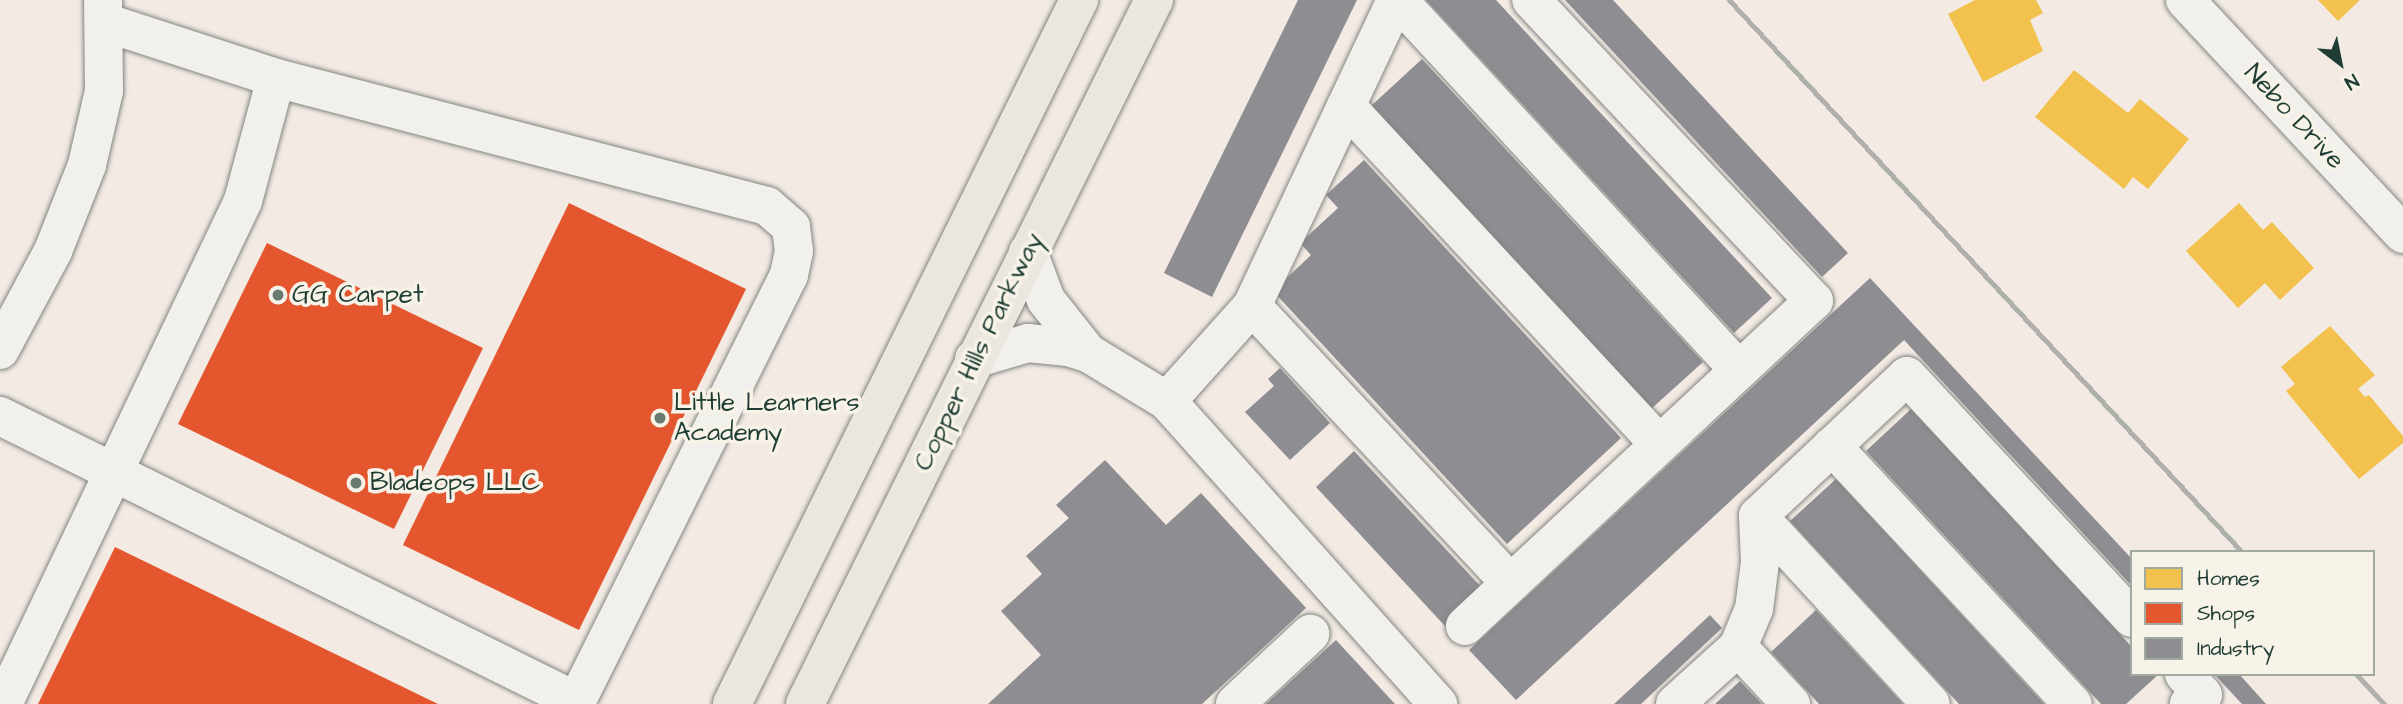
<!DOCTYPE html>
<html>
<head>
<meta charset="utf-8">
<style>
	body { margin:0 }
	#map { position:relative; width:2403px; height:704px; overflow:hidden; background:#f2eae3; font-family:"Architects Daughter",sans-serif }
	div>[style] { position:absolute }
	.homes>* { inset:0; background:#f2c14e }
	.shops>* { inset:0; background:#e4572e }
	.industry>* { inset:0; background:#8d8d92 }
	.roads { filter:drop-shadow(0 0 2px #838581) drop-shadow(0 0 2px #838581) }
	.minor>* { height:38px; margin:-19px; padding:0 19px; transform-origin:19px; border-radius:19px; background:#f2f0ec }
	.major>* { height:38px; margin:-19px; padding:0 19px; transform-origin:19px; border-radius:19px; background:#ece7de }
	.rail>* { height:5px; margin:-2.5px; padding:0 2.5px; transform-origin:2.5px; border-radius:2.5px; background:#b0b1ad }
	.dots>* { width:19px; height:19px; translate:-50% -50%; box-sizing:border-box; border:4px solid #f7f3e8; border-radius:50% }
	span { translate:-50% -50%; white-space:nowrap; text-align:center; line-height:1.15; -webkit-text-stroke:7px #f7f3e8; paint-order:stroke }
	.street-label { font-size:26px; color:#1f3d34 }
	.poi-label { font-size:26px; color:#1f3d34 }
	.left { translate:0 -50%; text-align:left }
	.legend { position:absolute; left:2130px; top:550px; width:245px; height:126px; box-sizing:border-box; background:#f7f3e8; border:2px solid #a1aaa0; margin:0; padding:9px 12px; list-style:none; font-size:21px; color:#1f3d34 }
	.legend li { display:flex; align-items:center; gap:14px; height:35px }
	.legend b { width:35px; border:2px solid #a1aaa0 }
	.north { position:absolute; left:2305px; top:28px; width:70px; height:70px; -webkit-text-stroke:5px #f7f3e8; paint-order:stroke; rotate:148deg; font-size:19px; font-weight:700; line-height:28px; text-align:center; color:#1f3d34 }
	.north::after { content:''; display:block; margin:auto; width:24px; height:32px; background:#1f3d34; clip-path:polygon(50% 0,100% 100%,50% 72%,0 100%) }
</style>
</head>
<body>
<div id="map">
	<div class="homes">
		<div style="clip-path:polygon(1975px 0,2036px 0,2043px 13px,2030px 20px,2043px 51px,1983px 82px,1948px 14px)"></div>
		<div style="clip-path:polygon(2318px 0,2360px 0,2338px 21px)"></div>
		<div style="clip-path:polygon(2074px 70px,2128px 113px,2140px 99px,2189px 139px,2148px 189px,2133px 177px,2124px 189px,2035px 117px)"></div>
		<div style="clip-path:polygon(2239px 203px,2263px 230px,2272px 222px,2314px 268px,2280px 300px,2265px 283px,2238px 308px,2186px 251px)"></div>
		<div style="clip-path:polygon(2330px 326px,2375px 375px,2358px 389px,2365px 397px,2369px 395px,2403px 436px,2403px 443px,2359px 479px,2286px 391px,2295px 384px,2281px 367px)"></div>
	</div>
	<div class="shops">
		<div style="clip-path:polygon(569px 203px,746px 289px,579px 630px,403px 545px)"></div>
		<div style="clip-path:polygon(267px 243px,483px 348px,394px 529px,178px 424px)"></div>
		<div style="clip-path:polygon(115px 547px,438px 704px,38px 704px)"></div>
	</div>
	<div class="industry">
		<div style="clip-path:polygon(1298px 0,1357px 0,1212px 297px,1164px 273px)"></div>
		<div style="clip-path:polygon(1426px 0,1496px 0,1772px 298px,1734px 333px)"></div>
		<div style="clip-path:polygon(1565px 0,1613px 0,1848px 253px,1822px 277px)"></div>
		<div style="clip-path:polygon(1422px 59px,1703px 362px,1651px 409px,1371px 106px)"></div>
		<div style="clip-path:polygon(1364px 160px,1621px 438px,1507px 544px,1273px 291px,1311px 255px,1300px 243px,1338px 208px,1326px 195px)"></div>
		<div style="clip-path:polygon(1870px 278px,2132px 559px,2132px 586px,1904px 340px,1516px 700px,1469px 650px)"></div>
		<div style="clip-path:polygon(1280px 368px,1330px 423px,1290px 460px,1245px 412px,1274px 386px,1268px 379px)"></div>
		<div style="clip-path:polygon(1911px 409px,2132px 647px,2132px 674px,2159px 674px,2126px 704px,2101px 704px,1866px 451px)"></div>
		<div style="clip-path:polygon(1354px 451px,1484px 590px,1445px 626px,1316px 487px)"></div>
		<div style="clip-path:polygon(1105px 460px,1166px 525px,1201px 493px,1306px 608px,1202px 704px,988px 704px,1041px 655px,1001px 611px,1042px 574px,1026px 556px,1069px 518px,1056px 505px)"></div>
		<div style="clip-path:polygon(1836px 479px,2044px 704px,1959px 704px,1790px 521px)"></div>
		<div style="clip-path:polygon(1816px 610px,1903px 704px,1819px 704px,1771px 652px)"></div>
		<div style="clip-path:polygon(1710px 615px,1722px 628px,1641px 704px,1614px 704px)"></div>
		<div style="clip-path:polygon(1336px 640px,1395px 704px,1266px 704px)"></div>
		<div style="clip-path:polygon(2214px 674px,2239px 674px,2266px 704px,2242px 704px)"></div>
		<div style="clip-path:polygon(1740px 681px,1762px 704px,1715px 704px)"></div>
	</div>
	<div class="roads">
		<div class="minor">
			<div style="left:1398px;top:0;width:503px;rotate:47.34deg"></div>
			<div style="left:2185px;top:0;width:320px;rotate:47deg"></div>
			<div style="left:107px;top:23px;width:178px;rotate:18deg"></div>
			<div style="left:1346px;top:106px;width:461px;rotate:47.2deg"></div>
			<div style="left:1028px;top:252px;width:51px;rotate:69.4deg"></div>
			<div style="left:1046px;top:300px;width:68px;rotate:51.6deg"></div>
			<div style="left:1252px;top:306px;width:379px;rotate:47deg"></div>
			<div style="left:0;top:350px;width:112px;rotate:-61.8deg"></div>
			<div style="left:53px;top:251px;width:92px;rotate:-68.4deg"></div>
			<div style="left:87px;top:165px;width:76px;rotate:-77.1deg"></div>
			<div style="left:104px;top:91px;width:91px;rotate:-90.6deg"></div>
			<div style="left:974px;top:359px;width:56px;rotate:-16.5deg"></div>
			<div style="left:1028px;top:343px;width:40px;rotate:5.7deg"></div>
			<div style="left:1068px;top:347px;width:21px;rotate:17deg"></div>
			<div style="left:1088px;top:353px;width:92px;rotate:31.3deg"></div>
			<div style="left:1167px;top:401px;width:407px;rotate:48.2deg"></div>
			<div style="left:1167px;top:401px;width:127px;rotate:-48.2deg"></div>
			<div style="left:1252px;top:306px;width:338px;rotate:-64.8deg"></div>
			<div style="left:0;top:416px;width:643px;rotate:26.33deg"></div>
			<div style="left:1832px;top:446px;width:353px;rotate:47deg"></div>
			<div style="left:1758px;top:516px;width:255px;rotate:47.4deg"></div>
			<div style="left:1465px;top:626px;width:477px;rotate:-43deg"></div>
			<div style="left:1814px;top:301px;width:413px;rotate:-133.2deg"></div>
			<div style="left:1738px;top:647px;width:78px;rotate:47.1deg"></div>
			<div style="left:2184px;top:674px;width:28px;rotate:48deg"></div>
			<div style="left:2203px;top:695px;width:17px;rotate:147deg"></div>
			<div style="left:3px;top:704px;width:557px;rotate:-64.49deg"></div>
			<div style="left:243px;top:201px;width:127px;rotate:-75deg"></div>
			<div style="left:276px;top:78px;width:507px;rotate:14.61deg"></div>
			<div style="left:767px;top:206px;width:32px;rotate:41deg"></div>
			<div style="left:791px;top:227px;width:24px;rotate:83deg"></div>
			<div style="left:794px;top:251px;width:25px;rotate:102deg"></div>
			<div style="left:789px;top:275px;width:479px;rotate:116.5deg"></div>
			<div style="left:1235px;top:704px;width:103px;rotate:-43deg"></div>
			<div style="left:1675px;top:704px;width:85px;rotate:-42.1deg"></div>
			<div style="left:1738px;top:647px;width:41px;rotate:-67.2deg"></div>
			<div style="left:1754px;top:609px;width:47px;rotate:-82.7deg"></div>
			<div style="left:1760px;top:562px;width:46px;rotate:-92.5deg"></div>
			<div style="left:1758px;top:516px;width:204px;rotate:-43.2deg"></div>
			<div style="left:1907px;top:376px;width:330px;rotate:47.1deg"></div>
		</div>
		<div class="major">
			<div style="left:732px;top:704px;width:785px;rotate:-63.76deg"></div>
			<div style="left:805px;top:704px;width:786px;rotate:-63.63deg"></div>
		</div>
	</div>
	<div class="rail">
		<div style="left:1729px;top:0;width:754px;rotate:47.1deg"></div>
		<div style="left:2356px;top:674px;width:41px;rotate:47deg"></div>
	</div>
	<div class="dots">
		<div style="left:278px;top:295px;background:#697a71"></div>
		<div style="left:660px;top:418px;background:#697a71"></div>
		<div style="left:356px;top:483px;background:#697a71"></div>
	</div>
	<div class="street-label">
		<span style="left:2294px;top:117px;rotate:47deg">Nebo Drive</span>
		<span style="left:979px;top:352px;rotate:-64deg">Copper Hills Parkway</span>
	</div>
	<div class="poi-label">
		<span class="left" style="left:292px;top:295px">GG Carpet</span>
		<span class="left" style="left:674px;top:418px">Little Learners<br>Academy</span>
		<span class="left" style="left:370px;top:483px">Bladeops LLC</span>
	</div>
	<ul class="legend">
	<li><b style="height:19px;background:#f2c14e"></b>Homes</li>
	<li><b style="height:19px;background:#e4572e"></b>Shops</li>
	<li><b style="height:19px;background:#8d8d92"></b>Industry</li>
	</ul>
	<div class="north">N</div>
</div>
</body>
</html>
